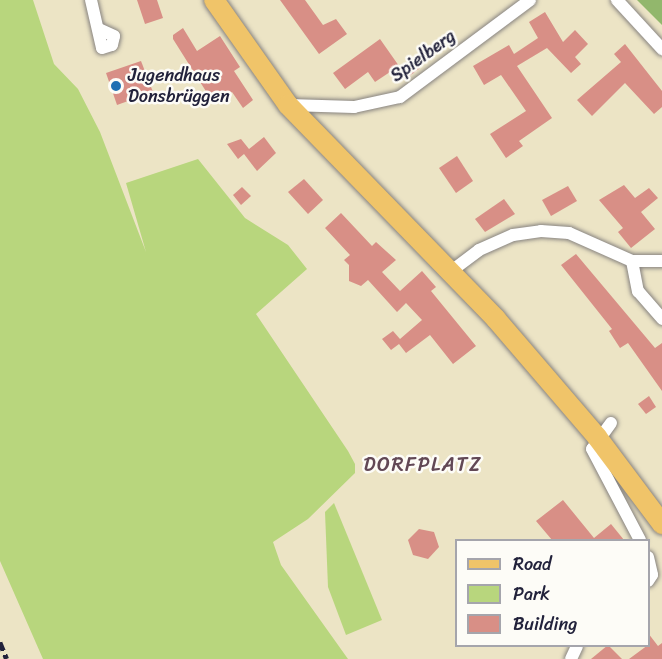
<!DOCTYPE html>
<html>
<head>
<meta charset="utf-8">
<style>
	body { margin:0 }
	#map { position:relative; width:662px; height:659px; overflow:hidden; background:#ece4c5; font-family:Sriracha,sans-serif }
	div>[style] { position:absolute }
	.green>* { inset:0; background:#b8d67d }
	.forest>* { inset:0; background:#92b76c }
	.building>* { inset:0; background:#d88f86 }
	.roads { filter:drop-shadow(0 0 2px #878380) drop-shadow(0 0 2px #878380) }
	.minor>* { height:12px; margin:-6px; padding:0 6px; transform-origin:6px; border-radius:6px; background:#fff }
	.primary>* { height:20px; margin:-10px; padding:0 10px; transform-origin:10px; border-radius:10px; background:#f0c469 }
	.rail>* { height:4.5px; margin-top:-2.25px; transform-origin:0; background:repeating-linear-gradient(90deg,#22223b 0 9px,transparent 0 13.5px) }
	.dots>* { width:16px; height:16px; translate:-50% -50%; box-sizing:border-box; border:3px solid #fdfcf7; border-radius:50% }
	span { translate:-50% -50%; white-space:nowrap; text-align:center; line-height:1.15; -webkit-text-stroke:5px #fdfcf7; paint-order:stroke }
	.street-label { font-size:18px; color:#22223b }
	.poi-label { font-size:18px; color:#22223b }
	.left { translate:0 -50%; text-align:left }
	.neighbourhood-label { font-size:20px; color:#624855; letter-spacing:1.5px }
	.legend { position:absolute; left:455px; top:539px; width:195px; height:108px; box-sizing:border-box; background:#fdfcf7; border:2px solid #a5a5ac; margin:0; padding:8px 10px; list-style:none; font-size:18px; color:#22223b }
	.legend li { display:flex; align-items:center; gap:12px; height:30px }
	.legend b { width:30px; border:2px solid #a5a5ac }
</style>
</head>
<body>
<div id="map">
	<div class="green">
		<div style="clip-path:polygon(0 0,33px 0,54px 64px,78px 89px,100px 132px,146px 252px,126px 183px,198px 159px,245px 218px,288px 245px,307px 269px,256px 314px,348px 451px,355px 464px,355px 473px,308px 519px,273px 542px,281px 565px,348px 659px,43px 659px,0 561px)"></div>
		<div style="clip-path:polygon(334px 503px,382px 620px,346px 635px,328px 587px,325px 512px)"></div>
	</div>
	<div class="forest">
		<div style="clip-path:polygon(637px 0,662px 0,662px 25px)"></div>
	</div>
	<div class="building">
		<div style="clip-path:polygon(137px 0,157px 0,163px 18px,145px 24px)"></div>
		<div style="clip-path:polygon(280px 0,305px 0,323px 25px,336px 19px,347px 34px,319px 54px)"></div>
		<div style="clip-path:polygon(545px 12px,563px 42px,575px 30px,588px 44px,575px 57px,581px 64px,571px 73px,547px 48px,517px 66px,552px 118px,519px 141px,523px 146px,506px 158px,490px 134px,526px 111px,501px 75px,484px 85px,473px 66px,509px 45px,514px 54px,538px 38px,529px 22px)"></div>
		<div style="clip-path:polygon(183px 28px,197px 51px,220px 36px,240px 67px,234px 71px,253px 100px,243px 108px,232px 92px,214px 104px,173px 39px,173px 35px)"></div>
		<div style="clip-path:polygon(380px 39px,399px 66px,375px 82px,368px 72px,345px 89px,333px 73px)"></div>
		<div style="clip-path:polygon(625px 44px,662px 91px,662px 107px,654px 114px,625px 83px,592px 116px,577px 100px,621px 62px,614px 54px)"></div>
		<div style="clip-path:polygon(413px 58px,420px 68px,407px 78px,400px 68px)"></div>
		<div style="clip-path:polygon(141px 61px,153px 92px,117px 105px,106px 73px)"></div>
		<div style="clip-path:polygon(264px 137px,276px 153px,257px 171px,244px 154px,238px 159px,227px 144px,241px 139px,249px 149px)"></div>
		<div style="clip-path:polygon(457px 156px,473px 181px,456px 193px,439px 168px)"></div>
		<div style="clip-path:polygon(304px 179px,323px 200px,308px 214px,288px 192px)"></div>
		<div style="clip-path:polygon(624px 185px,635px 198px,649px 188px,658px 198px,641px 212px,655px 229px,631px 248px,618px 232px,623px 228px,599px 200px)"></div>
		<div style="clip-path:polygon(568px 186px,577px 201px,551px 216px,542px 200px)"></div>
		<div style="clip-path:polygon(242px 187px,251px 196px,241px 205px,233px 195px)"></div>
		<div style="clip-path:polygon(504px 199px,515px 214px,485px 232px,475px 219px)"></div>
		<div style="clip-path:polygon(341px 213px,372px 246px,376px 242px,396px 260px,382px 272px,400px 291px,422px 271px,436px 287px,431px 291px,476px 346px,453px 364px,430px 335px,406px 353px,399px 344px,391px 350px,382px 339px,393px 331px,400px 339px,422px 320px,406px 303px,397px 312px,368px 280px,361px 286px,349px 281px,349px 265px,344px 260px,350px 255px,325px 228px)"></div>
		<div style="clip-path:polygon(576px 254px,655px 348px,662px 343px,662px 391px,628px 343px,620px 348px,609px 331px,612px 329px,561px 265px)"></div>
		<div style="clip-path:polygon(649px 396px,656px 407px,646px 414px,638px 404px)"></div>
		<div style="clip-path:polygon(563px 500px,594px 538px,611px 524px,624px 540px,552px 540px,536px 521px)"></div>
		<div style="clip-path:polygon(419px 529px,434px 532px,439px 547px,428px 559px,413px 555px,408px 540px)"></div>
		<div style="clip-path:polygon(648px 633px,658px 646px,662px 643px,662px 659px,629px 659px,648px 645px)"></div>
		<div style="clip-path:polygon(608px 645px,622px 659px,591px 659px)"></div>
	</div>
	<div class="roads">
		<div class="minor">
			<div style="left:91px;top:0;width:49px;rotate:77.1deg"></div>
			<div style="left:102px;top:48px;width:10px;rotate:-17deg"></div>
			<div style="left:112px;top:45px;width:9px;rotate:-77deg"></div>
			<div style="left:114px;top:36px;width:17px;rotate:-155deg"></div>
			<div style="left:617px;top:0;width:67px;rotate:47.4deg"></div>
			<div style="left:289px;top:105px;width:65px;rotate:1.8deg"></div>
			<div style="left:354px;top:107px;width:47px;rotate:-12.3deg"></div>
			<div style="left:400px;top:97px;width:162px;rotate:-36.7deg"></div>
			<div style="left:632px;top:261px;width:31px;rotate:79deg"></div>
			<div style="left:638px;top:291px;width:37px;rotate:49deg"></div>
			<div style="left:450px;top:272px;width:36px;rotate:-37deg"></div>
			<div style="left:479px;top:250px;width:37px;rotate:-24deg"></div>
			<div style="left:513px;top:235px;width:28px;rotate:-8deg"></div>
			<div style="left:541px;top:231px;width:28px;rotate:4deg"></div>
			<div style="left:569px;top:233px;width:69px;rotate:24deg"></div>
			<div style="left:632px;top:261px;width:30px"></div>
			<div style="left:611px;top:423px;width:32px;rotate:126deg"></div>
			<div style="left:592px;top:449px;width:103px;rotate:62.2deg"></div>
			<div style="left:648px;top:557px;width:18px;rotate:77deg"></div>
			<div style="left:652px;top:575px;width:7px;rotate:124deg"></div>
			<div style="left:571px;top:659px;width:14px;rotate:-65deg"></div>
		</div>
		<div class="primary">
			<div style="left:214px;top:0;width:128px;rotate:54.8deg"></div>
			<div style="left:288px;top:105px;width:298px;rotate:45.8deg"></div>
			<div style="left:496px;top:319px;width:155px;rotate:49.4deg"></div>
			<div style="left:597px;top:437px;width:109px;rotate:53.2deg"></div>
		</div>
	</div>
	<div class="rail">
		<div style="left:0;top:642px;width:18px;rotate:68deg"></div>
	</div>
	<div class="dots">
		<div style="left:116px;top:86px;background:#1f6fb2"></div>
	</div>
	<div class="street-label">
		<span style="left:423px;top:56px;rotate:-36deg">Spielberg</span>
	</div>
	<div class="poi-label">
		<span class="left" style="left:128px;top:86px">Jugendhaus<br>Donsbrüggen</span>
	</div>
	<div class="neighbourhood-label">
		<span style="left:423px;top:464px">DORFPLATZ</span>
	</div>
	<ul class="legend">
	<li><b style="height:8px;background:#f0c469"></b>Road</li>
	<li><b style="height:16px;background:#b8d67d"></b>Park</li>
	<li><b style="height:16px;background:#d88f86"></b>Building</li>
	</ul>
</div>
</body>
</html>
